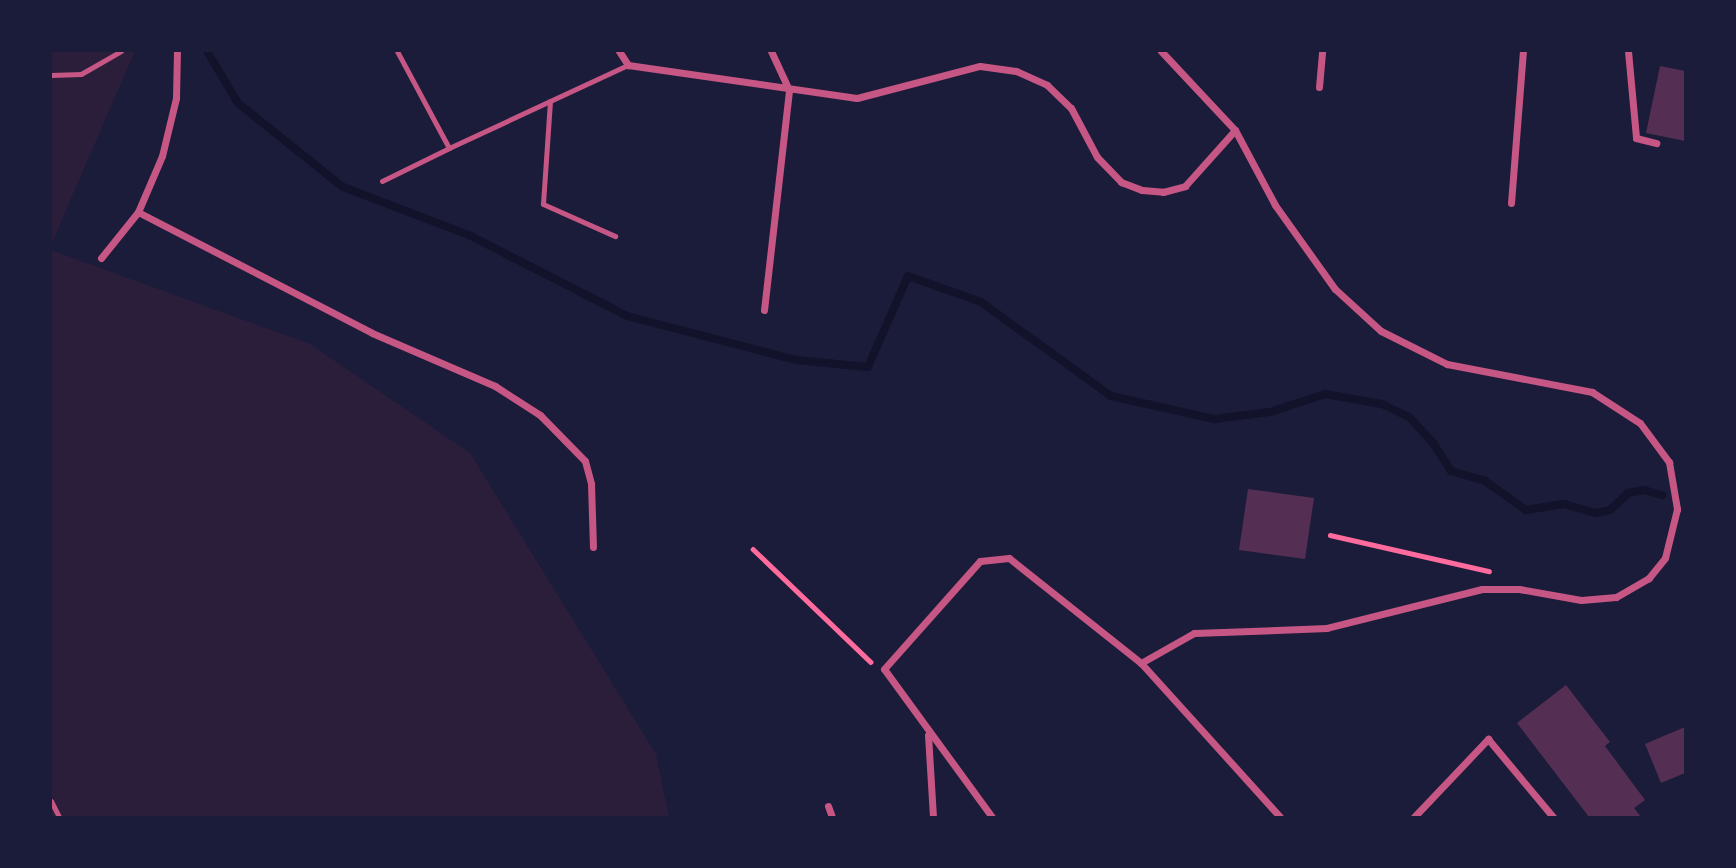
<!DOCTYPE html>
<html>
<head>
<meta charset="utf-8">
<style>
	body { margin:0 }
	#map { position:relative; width:1736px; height:868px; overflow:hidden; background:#1b1b3a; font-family:Poppins,sans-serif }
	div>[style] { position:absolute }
	.green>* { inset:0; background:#2a1e3b }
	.stream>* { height:8px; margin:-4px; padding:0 4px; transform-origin:4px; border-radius:4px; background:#12122b }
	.building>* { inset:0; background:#542f53 }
	.path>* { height:4.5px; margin:-2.25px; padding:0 2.25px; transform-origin:2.25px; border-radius:2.25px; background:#ff6b9d }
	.service>* { height:5px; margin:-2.5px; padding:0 2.5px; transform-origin:2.5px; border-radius:2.5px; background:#c65784 }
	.minor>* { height:7px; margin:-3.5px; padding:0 3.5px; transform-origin:3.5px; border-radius:3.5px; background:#c65784 }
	span { translate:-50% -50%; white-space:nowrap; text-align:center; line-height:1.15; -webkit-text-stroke:6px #1b1b3a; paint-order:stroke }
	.frame { position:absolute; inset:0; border:52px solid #1b1b3a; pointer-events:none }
</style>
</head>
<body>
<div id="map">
	<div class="green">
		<div style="clip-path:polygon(51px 51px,135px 51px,51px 245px)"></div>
		<div style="clip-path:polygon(51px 250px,310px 344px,470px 453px,656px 754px,669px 817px,51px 817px)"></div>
	</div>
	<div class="stream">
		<div style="left:207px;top:51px;width:61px;rotate:59.2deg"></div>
		<div style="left:238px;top:103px;width:134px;rotate:38.7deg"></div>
		<div style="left:343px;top:187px;width:137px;rotate:20.9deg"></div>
		<div style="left:471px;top:236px;width:175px;rotate:27.1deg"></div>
		<div style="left:627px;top:316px;width:175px;rotate:14.6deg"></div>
		<div style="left:796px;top:360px;width:72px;rotate:5.6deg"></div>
		<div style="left:868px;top:367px;width:99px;rotate:-66.3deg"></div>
		<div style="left:908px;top:276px;width:77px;rotate:19.6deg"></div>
		<div style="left:981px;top:302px;width:160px;rotate:35.9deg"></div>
		<div style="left:1111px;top:396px;width:106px;rotate:12.6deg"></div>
		<div style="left:1214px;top:419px;width:56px;rotate:-7.1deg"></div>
		<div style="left:1270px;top:412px;width:58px;rotate:-18.1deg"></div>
		<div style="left:1325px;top:394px;width:58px;rotate:10deg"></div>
		<div style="left:1382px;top:404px;width:30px;rotate:26deg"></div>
		<div style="left:1409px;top:417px;width:35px;rotate:47deg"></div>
		<div style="left:1433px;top:443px;width:33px;rotate:57deg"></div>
		<div style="left:1451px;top:471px;width:35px;rotate:16deg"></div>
		<div style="left:1485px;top:481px;width:50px;rotate:35.3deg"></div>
		<div style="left:1526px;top:510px;width:38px;rotate:-9deg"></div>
		<div style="left:1564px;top:504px;width:33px;rotate:16deg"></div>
		<div style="left:1596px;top:513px;width:14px;rotate:-12deg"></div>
		<div style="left:1610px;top:510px;width:25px;rotate:-43deg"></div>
		<div style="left:1628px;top:493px;width:16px;rotate:-11deg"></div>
		<div style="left:1644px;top:490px;width:19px;rotate:16deg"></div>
	</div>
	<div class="building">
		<div style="clip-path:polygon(1660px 66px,1685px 71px,1685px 141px,1646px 133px)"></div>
		<div style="clip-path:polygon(1248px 489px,1314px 498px,1305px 559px,1239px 550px)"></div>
		<div style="clip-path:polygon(1566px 685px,1610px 742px,1605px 746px,1645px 800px,1634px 808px,1641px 817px,1589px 817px,1517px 723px)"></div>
		<div style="clip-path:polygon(1685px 727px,1685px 773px,1661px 783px,1645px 744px)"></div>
	</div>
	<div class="path">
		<div style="left:1330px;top:535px;width:163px;rotate:12.8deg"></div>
		<div style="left:753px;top:549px;width:163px;rotate:43.8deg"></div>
	</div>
	<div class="service">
		<div style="left:51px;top:75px;width:30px;rotate:-2deg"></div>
		<div style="left:81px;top:74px;width:46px;rotate:-29.9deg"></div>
		<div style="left:550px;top:101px;width:103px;rotate:93.9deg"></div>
		<div style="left:543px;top:204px;width:79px;rotate:24deg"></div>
		<div style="left:449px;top:148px;width:197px;rotate:-24.9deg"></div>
		<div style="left:382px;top:181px;width:75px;rotate:-26.2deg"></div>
		<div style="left:449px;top:148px;width:110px;rotate:-118.2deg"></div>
		<div style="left:51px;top:801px;width:18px;rotate:63deg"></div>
	</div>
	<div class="minor">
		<div style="left:619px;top:51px;width:17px;rotate:57deg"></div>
		<div style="left:628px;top:65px;width:231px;rotate:8.2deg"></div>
		<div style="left:857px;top:98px;width:127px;rotate:-14.6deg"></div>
		<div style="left:980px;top:66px;width:36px;rotate:8deg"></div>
		<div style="left:1016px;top:71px;width:34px;rotate:24deg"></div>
		<div style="left:1047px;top:85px;width:33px;rotate:44deg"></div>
		<div style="left:1071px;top:108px;width:55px;rotate:62deg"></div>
		<div style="left:1097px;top:157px;width:35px;rotate:46deg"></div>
		<div style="left:1121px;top:182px;width:22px;rotate:21deg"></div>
		<div style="left:1142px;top:190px;width:21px;rotate:5deg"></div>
		<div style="left:1163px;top:192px;width:23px;rotate:-15deg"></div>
		<div style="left:1185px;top:186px;width:75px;rotate:-48.2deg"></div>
		<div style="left:1235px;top:130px;width:85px;rotate:61.9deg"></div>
		<div style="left:1275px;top:205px;width:103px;rotate:54.5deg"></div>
		<div style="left:1335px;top:289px;width:62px;rotate:42.4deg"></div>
		<div style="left:1381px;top:331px;width:74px;rotate:26.6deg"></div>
		<div style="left:1447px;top:364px;width:148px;rotate:10.9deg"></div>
		<div style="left:1592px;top:392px;width:57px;rotate:32.9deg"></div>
		<div style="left:1640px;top:423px;width:49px;rotate:53.4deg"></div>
		<div style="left:1669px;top:462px;width:48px;rotate:80.3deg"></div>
		<div style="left:1677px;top:509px;width:50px;rotate:103.8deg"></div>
		<div style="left:1665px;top:558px;width:26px;rotate:129deg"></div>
		<div style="left:1649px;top:578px;width:38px;rotate:150deg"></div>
		<div style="left:1616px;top:597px;width:35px;rotate:175deg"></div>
		<div style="left:1581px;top:600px;width:63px;rotate:-169.9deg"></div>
		<div style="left:1519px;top:589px;width:37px;rotate:180deg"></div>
		<div style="left:1482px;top:589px;width:160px;rotate:165.9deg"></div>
		<div style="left:1327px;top:628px;width:133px;rotate:177.8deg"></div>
		<div style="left:1194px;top:633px;width:61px;rotate:150.5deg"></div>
		<div style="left:771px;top:51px;width:43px;rotate:65.2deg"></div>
		<div style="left:1161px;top:51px;width:108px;rotate:46.9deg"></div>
		<div style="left:1628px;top:51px;width:87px;rotate:84.7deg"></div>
		<div style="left:1636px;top:138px;width:21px;rotate:14deg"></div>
		<div style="left:1319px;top:87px;width:36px;rotate:-85deg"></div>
		<div style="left:1511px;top:203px;width:152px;rotate:-85.5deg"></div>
		<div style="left:138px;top:212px;width:263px;rotate:27.3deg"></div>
		<div style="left:372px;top:333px;width:134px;rotate:23.3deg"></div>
		<div style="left:495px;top:386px;width:54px;rotate:32.8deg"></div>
		<div style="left:540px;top:415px;width:64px;rotate:45.6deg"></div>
		<div style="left:585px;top:461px;width:24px;rotate:75deg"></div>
		<div style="left:591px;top:484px;width:63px;rotate:88.2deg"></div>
		<div style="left:101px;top:258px;width:59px;rotate:-51.2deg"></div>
		<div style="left:138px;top:212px;width:61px;rotate:-66.8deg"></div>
		<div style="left:162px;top:156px;width:60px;rotate:-76.4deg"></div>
		<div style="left:176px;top:98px;width:47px;rotate:-88.8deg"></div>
		<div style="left:764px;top:310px;width:221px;rotate:-83.5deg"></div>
		<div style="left:928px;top:735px;width:82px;rotate:86.5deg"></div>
		<div style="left:828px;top:806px;width:12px;rotate:70deg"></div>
		<div style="left:992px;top:817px;width:183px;rotate:-126.1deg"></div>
		<div style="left:884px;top:669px;width:144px;rotate:-48.4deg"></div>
		<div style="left:980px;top:561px;width:29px;rotate:-6deg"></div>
		<div style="left:1009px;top:558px;width:169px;rotate:38.5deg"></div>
		<div style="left:1141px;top:663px;width:207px;rotate:47.9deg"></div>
		<div style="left:1414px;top:817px;width:108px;rotate:-46.5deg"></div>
		<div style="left:1488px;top:739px;width:102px;rotate:50.2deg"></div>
	</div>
	<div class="frame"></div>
</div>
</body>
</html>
